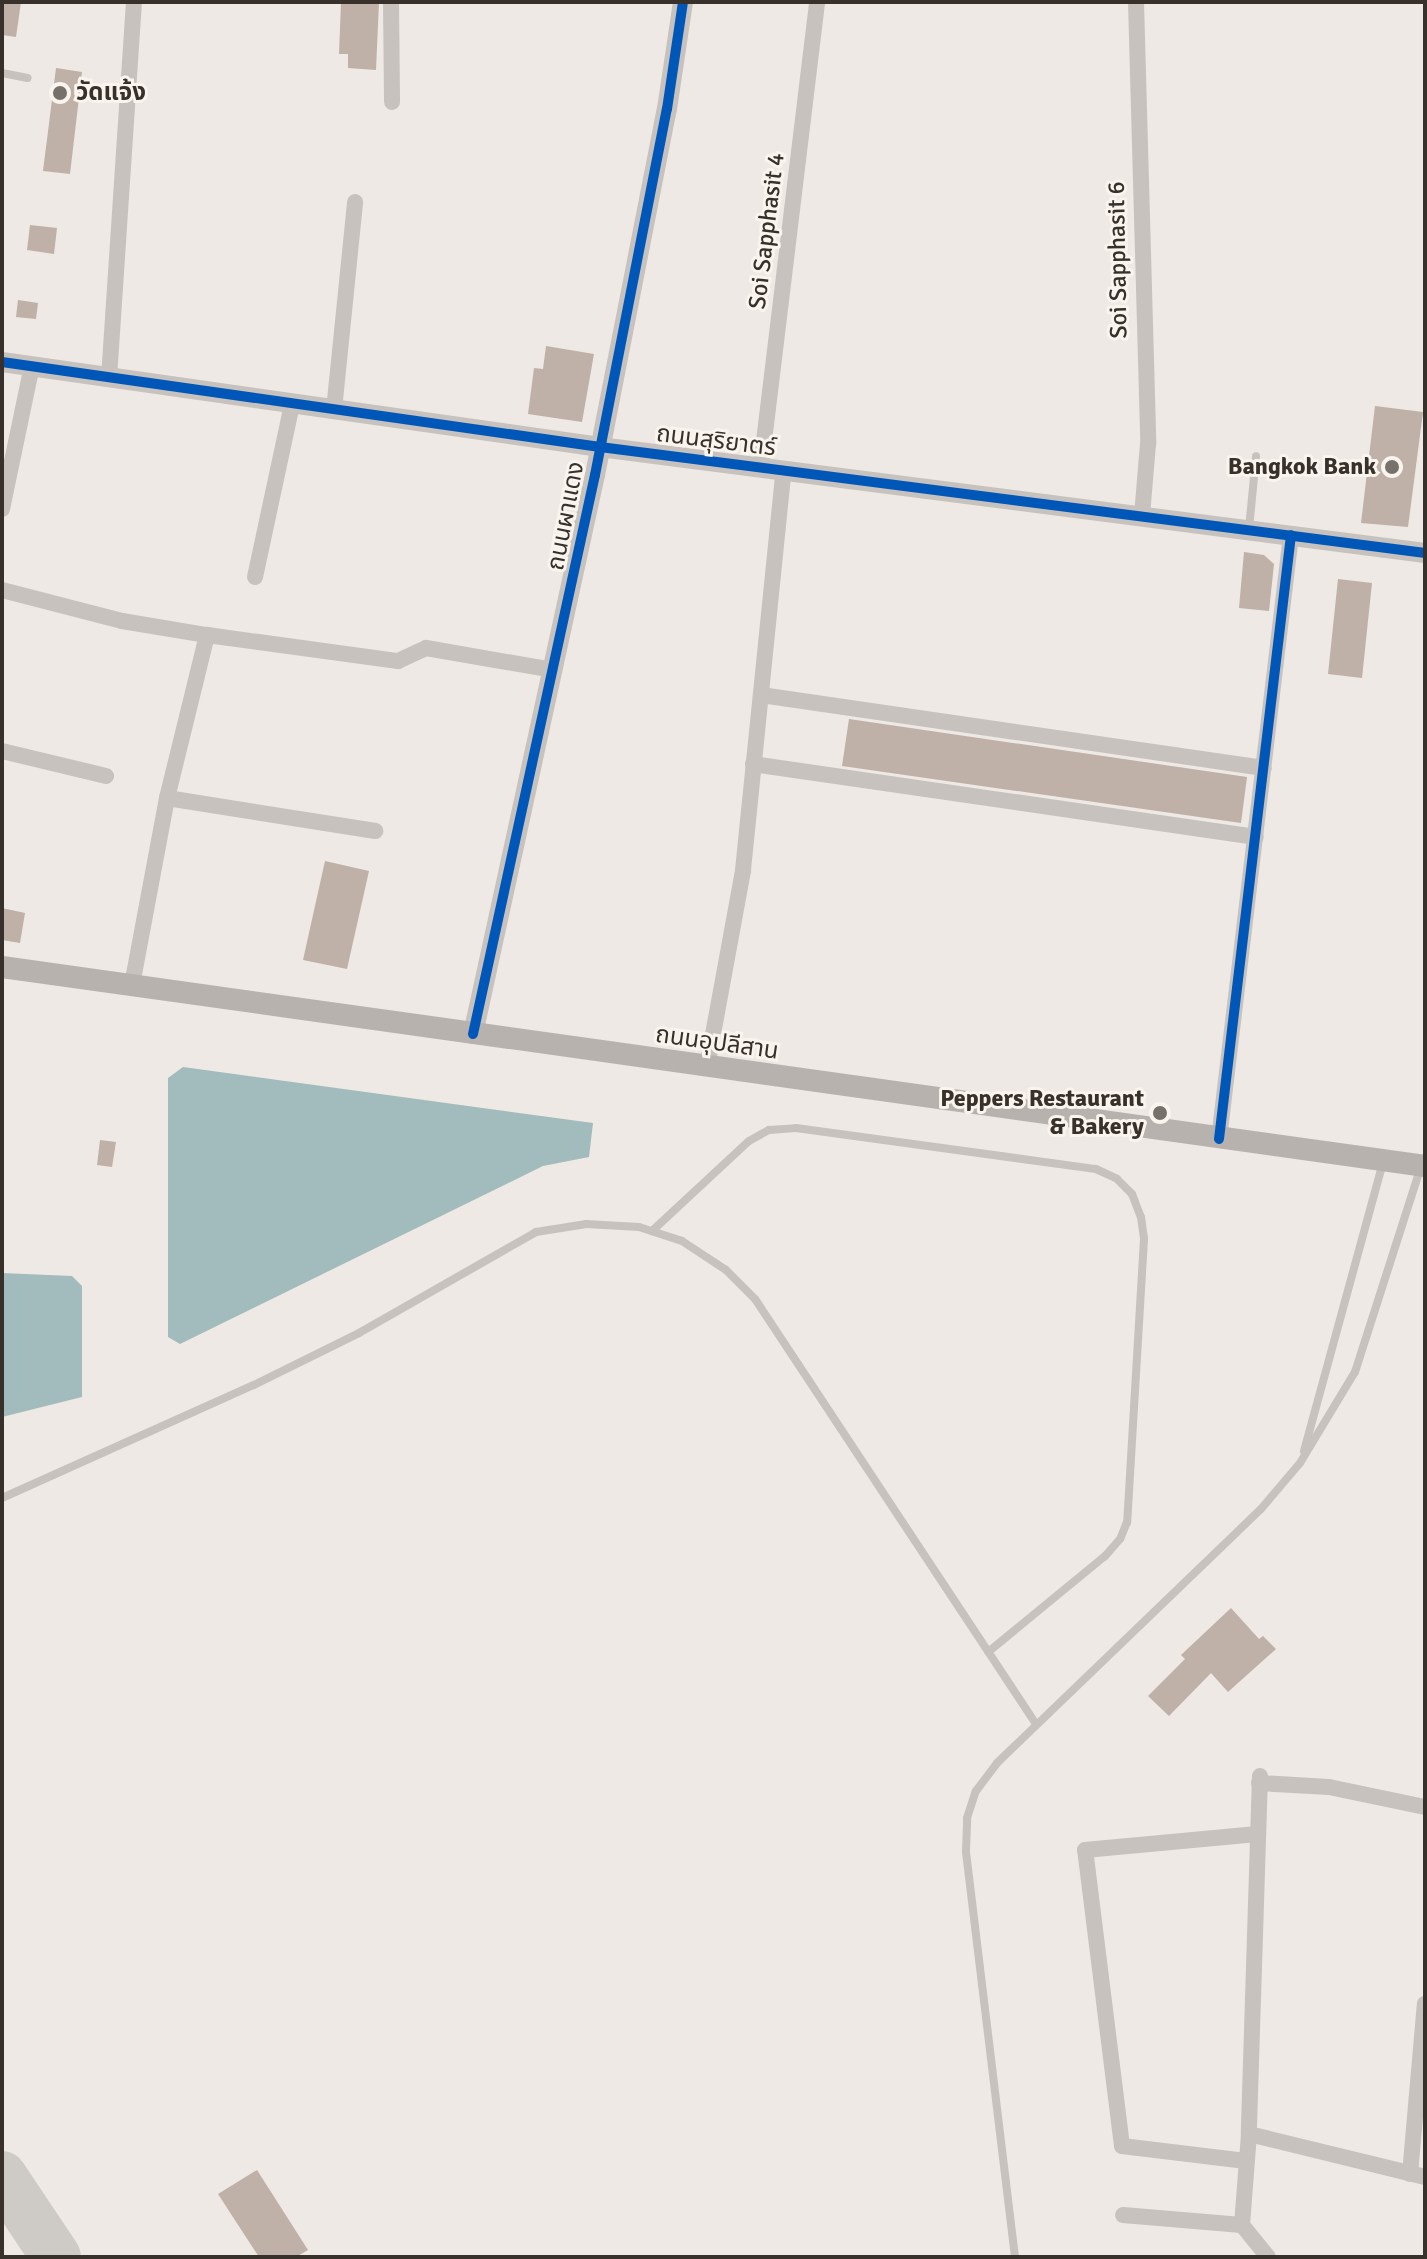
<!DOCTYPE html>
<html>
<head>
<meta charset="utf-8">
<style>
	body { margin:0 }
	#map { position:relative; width:1427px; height:2259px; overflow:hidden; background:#eee9e4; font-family:Signika,"Noto Sans Thai",sans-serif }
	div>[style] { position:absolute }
	.water>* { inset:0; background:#a2bbbc }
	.taxiway>* { height:50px; margin:-25px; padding:0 25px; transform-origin:25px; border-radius:25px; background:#cecac6 }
	.building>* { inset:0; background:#bfb0a8 }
	.service>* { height:8px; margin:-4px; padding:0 4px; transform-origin:4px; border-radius:4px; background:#c7c2bd }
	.minor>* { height:16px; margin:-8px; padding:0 8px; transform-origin:8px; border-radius:8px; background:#c7c2bd }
	.tertiary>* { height:20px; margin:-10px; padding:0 10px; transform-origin:10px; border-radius:10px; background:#c7c2bd }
	.secondary>* { height:22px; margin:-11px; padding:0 11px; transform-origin:11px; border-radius:11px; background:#b7b2ae }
	.cycleway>* { height:10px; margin:-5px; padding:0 5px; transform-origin:5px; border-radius:5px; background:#0057b8 }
	.dots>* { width:22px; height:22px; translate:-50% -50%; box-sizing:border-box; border:4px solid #f9f4ed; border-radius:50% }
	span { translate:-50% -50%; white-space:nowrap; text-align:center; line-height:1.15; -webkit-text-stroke:6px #f9f4ed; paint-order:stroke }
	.poi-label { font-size:24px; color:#37302b; font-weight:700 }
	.left { translate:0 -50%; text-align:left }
	.right { translate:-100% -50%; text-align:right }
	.street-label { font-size:24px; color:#37302b }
	.frame { position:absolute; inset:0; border:4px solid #37302b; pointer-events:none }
</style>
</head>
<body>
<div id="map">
	<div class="water">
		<div style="clip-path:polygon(183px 1067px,593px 1123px,589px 1157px,543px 1166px,180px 1344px,168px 1337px,168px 1078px)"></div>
		<div style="clip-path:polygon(2px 1273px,72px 1276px,82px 1286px,82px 1397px,2px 1417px)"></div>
	</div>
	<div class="taxiway">
		<div style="left:2px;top:2176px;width:97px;rotate:56.3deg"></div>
	</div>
	<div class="building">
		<div style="clip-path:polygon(2px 2px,21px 2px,16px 37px,2px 35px)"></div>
		<div style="clip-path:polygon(341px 2px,379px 2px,376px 70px,348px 68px,348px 54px,339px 54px)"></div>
		<div style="clip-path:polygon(56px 68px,82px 72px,70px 174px,43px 171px)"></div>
		<div style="clip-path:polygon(30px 225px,57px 228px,54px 254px,27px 250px)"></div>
		<div style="clip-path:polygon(18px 300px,38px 303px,36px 319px,16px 317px)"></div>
		<div style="clip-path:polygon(546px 346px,594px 354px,582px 422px,528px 414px,534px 368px,543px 369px)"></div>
		<div style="clip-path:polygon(1375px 406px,1423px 412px,1408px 527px,1361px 523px)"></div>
		<div style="clip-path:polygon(1244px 552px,1264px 555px,1274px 564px,1269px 611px,1239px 608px)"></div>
		<div style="clip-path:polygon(1338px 579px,1372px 583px,1362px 678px,1328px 674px)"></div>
		<div style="clip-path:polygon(849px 719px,1247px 777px,1241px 823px,842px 766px)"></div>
		<div style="clip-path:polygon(325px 861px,369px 871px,347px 969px,303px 960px)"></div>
		<div style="clip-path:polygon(2px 908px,25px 913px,20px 943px,2px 940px)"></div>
		<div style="clip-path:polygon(100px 1140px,116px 1142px,112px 1167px,97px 1165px)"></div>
		<div style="clip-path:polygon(1231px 1608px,1259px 1639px,1263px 1636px,1276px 1649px,1228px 1692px,1211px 1673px,1169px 1716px,1148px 1696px,1185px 1659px,1181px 1655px)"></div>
		<div style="clip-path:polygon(257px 2170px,308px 2250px,296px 2257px,259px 2257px,218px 2194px)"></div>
	</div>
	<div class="service">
		<div style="left:2px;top:73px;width:26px;rotate:11deg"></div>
		<div style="left:1249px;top:529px;width:73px;rotate:-84.5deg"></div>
		<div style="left:652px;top:1231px;width:132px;rotate:-42.9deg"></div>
		<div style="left:749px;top:1141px;width:23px;rotate:-29deg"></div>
		<div style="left:769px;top:1130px;width:27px;rotate:-4deg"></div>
		<div style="left:796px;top:1128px;width:303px;rotate:7.8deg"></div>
		<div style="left:1096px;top:1169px;width:23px;rotate:25deg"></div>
		<div style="left:1117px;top:1179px;width:21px;rotate:45deg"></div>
		<div style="left:1132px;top:1194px;width:25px;rotate:69deg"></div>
		<div style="left:1141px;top:1217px;width:22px;rotate:82deg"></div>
		<div style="left:1144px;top:1239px;width:284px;rotate:93.4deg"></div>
		<div style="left:1127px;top:1522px;width:18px;rotate:112deg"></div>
		<div style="left:1120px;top:1539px;width:23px;rotate:131deg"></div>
		<div style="left:1105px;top:1556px;width:151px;rotate:140.6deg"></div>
		<div style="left:1304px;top:1451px;width:299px;rotate:-74.7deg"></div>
		<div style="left:2px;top:1498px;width:276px;rotate:-24.2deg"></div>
		<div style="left:254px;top:1385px;width:117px;rotate:-26.3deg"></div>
		<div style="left:359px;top:1333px;width:204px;rotate:-29.7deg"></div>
		<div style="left:536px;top:1232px;width:51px;rotate:-9.1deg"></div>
		<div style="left:586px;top:1224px;width:53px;rotate:3.2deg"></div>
		<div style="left:639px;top:1227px;width:45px;rotate:18deg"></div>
		<div style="left:682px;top:1241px;width:53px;rotate:33.4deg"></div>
		<div style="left:726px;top:1270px;width:41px;rotate:45deg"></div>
		<div style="left:755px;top:1299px;width:509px;rotate:56.53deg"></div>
		<div style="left:1015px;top:2257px;width:408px;rotate:-96.9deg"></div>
		<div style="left:966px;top:1852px;width:34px;rotate:-88deg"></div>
		<div style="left:967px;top:1818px;width:28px;rotate:-72deg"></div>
		<div style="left:976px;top:1791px;width:35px;rotate:-53deg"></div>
		<div style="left:997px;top:1763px;width:366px;rotate:-43.9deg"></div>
		<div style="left:1261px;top:1509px;width:60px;rotate:-49.7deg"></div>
		<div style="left:1300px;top:1463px;width:106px;rotate:-58.9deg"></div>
		<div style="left:1355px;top:1372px;width:216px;rotate:-72.2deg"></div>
	</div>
	<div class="minor">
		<div style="left:391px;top:2px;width:100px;rotate:89.4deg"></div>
		<div style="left:1136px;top:2px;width:442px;rotate:88.4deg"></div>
		<div style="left:1148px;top:444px;width:72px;rotate:94.8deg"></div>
		<div style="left:109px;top:378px;width:377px;rotate:-86.2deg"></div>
		<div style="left:334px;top:410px;width:209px;rotate:-84.2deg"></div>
		<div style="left:761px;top:466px;width:467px;rotate:-83.1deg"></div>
		<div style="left:2px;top:509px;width:146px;rotate:-78.2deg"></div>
		<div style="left:255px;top:577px;width:177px;rotate:-77.9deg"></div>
		<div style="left:2px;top:590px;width:124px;rotate:14.5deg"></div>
		<div style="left:122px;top:621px;width:86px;rotate:9.4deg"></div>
		<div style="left:207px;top:635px;width:193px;rotate:7.8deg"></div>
		<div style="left:398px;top:661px;width:31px;rotate:-25deg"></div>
		<div style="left:426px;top:648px;width:130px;rotate:9.8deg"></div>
		<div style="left:761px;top:695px;width:508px;rotate:8.26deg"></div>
		<div style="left:2px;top:751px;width:107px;rotate:13.5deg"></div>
		<div style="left:753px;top:764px;width:508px;rotate:8.26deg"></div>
		<div style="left:167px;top:798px;width:211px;rotate:9deg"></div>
		<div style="left:132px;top:985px;width:190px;rotate:-79.4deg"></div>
		<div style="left:167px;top:798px;width:168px;rotate:-76.2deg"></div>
		<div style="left:707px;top:1067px;width:200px;rotate:-79.6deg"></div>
		<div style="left:743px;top:870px;width:403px;rotate:-84.2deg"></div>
		<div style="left:1219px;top:1139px;width:608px;rotate:-83.2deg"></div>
		<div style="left:1260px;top:1776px;width:358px;rotate:91.8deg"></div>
		<div style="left:1249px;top:2134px;width:91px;rotate:94.4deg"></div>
		<div style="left:1242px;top:2225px;width:41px;rotate:50.9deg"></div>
		<div style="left:1259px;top:1783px;width:70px;rotate:3.3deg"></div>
		<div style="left:1329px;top:1787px;width:98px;rotate:11.8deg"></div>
		<div style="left:1249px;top:2134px;width:181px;rotate:13.7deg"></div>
		<div style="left:1246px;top:2161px;width:125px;rotate:-173.1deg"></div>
		<div style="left:1122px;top:2146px;width:298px;rotate:-97.1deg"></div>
		<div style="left:1085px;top:1850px;width:173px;rotate:-5.3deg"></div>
		<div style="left:1410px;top:2174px;width:171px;rotate:-85deg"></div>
		<div style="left:1123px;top:2215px;width:119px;rotate:4.8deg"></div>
	</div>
	<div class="tertiary">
		<div style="left:2px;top:362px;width:604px;rotate:8.09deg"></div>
		<div style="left:600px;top:447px;width:832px;rotate:7.32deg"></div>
		<div style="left:473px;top:1034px;width:572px;rotate:-77.69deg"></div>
		<div style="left:595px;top:475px;width:373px;rotate:-78.9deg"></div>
		<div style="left:667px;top:109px;width:108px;rotate:-81.5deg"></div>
	</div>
	<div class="secondary">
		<div style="left:2px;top:967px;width:1437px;rotate:7.96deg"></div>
	</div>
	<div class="cycleway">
		<div style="left:2px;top:362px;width:604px;rotate:8.09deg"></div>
		<div style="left:600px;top:447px;width:832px;rotate:7.32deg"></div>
		<div style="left:473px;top:1034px;width:572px;rotate:-77.69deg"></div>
		<div style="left:595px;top:475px;width:373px;rotate:-78.9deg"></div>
		<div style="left:667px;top:109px;width:108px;rotate:-81.5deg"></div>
		<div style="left:1219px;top:1139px;width:608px;rotate:-83.2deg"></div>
	</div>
	<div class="dots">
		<div style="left:60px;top:93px;background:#77716c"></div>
		<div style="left:1392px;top:467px;background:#77716c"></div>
		<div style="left:1160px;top:1113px;background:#77716c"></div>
	</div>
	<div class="poi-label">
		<span class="left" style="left:76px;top:93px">วัดแจ้ง</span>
		<span class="right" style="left:1376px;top:467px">Bangkok Bank</span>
		<span class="right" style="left:1144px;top:1113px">Peppers Restaurant<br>&amp; Bakery</span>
	</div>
	<div class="street-label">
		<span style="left:767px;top:231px;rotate:-83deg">Soi Sapphasit 4</span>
		<span style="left:1118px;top:260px;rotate:-91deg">Soi Sapphasit 6</span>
		<span style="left:716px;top:441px;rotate:7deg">ถนนสุริยาตร์</span>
		<span style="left:566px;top:516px;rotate:-79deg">ถนนผาแดง</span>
		<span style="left:717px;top:1043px;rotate:8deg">ถนนอุปลีสาน</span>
	</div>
	<div class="frame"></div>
</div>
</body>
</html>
